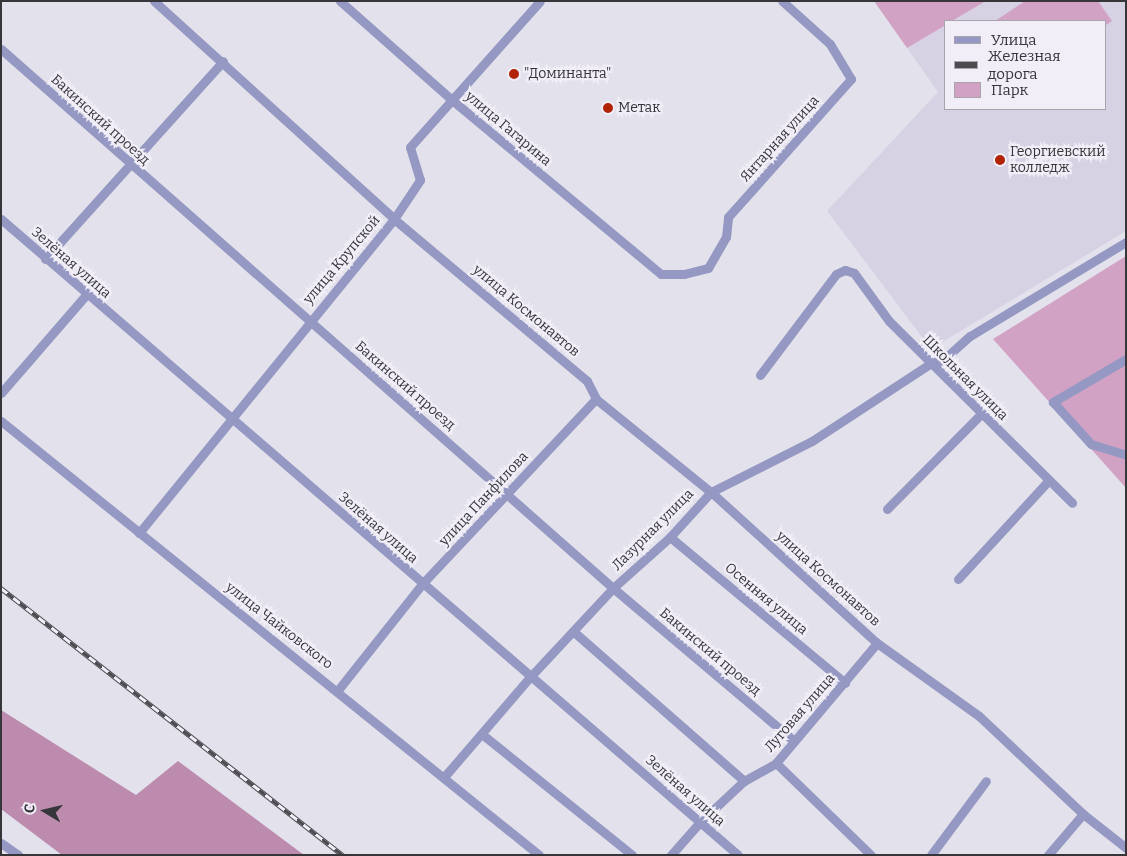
<!DOCTYPE html>
<html>
<head>
<meta charset="utf-8">
<style>
	body { margin:0 }
	#map { position:relative; width:1127px; height:856px; overflow:hidden; background:#e3e1eb; font-family:Bitter,serif }
	div>[style] { position:absolute }
	.built>* { inset:0; background:#d7d2e3 }
	.green>* { inset:0; background:#d2a2c5 }
	.forest>* { inset:0; background:#bc8bae }
	.minor>* { height:9px; margin:-4.5px; padding:0 4.5px; transform-origin:4.5px; border-radius:4.5px; background:#9498c2 }
	.rail>* { height:4.5px; margin-top:-2.25px; transform-origin:0; background:repeating-linear-gradient(90deg,#f1eef8 0 8px,#4d4b50 0 16px); box-sizing:border-box; border-block:1px solid #4d4b50 }
	.dots>* { width:14px; height:14px; translate:-50% -50%; box-sizing:border-box; border:2px solid #f1eef8; border-radius:50% }
	span { translate:-50% -50%; white-space:nowrap; text-align:center; line-height:1.15; -webkit-text-stroke:4.5px #f1eef8; paint-order:stroke }
	.poi-label { font-size:14px; color:#363539 }
	.left { translate:0 -50%; text-align:left }
	.street-label { font-size:14px; color:#363539 }
	.frame { position:absolute; inset:0; border:2px solid #363539; pointer-events:none }
	.legend { position:absolute; left:944px; top:20px; width:162px; height:90px; box-sizing:border-box; background:#f1eef8; border:1px solid #a6a4ac; margin:0; padding:6px 9px; list-style:none; font-size:15px; color:#363539 }
	.legend li { display:flex; align-items:center; gap:10px; height:25px }
	.legend b { width:25px; border:1px solid #a6a4ac }
	.north { position:absolute; left:20px; top:786px; width:50px; height:50px; -webkit-text-stroke:4px #f1eef8; paint-order:stroke; rotate:279deg; font-size:14px; font-weight:700; line-height:20px; text-align:center; color:#363539 }
	.north::after { content:''; display:block; margin:auto; width:18px; height:22px; background:#363539; clip-path:polygon(50% 0,100% 100%,50% 72%,0 100%) }
</style>
</head>
<body>
<div id="map">
	<div class="built">
		<div style="clip-path:polygon(986px 1px,1126px 1px,1126px 231px,931px 349px,827px 211px,938px 92px,907px 48px,946px 25px,946px 109px,1106px 109px,1106px 21px,952px 21px)"></div>
	</div>
	<div class="green">
		<div style="clip-path:polygon(874px 1px,986px 1px,952px 21px,946px 21px,946px 25px,907px 48px)"></div>
		<div style="clip-path:polygon(1025px 1px,1098px 1px,1112px 21px,1106px 25px,1106px 21px,995px 21px)"></div>
		<div style="clip-path:polygon(1126px 256px,1126px 488px,993px 339px)"></div>
	</div>
	<div class="forest">
		<div style="clip-path:polygon(1px 710px,136px 795px,178px 761px,304px 855px,62px 855px,1px 809px)"></div>
	</div>
	<div class="minor">
		<div style="left:154px;top:1px;width:324px;rotate:42.2deg"></div>
		<div style="left:394px;top:219px;width:252px;rotate:40deg"></div>
		<div style="left:587px;top:381px;width:20px;rotate:63deg"></div>
		<div style="left:596px;top:399px;width:148px;rotate:39deg"></div>
		<div style="left:711px;top:492px;width:224px;rotate:42.3deg"></div>
		<div style="left:877px;top:643px;width:125px;rotate:35.6deg"></div>
		<div style="left:979px;top:716px;width:143px;rotate:43.3deg"></div>
		<div style="left:1083px;top:814px;width:55px;rotate:38.3deg"></div>
		<div style="left:340px;top:1px;width:149px;rotate:41.5deg"></div>
		<div style="left:452px;top:100px;width:272px;rotate:39.8deg"></div>
		<div style="left:661px;top:274px;width:23px"></div>
		<div style="left:684px;top:274px;width:25px;rotate:-14deg"></div>
		<div style="left:708px;top:268px;width:36px;rotate:-60deg"></div>
		<div style="left:726px;top:237px;width:20px;rotate:-84deg"></div>
		<div style="left:728px;top:217px;width:185px;rotate:-48.3deg"></div>
		<div style="left:851px;top:79px;width:41px;rotate:-121deg"></div>
		<div style="left:830px;top:44px;width:64px;rotate:-138.1deg"></div>
		<div style="left:1px;top:49px;width:816px;rotate:41.37deg"></div>
		<div style="left:613px;top:588px;width:237px;rotate:40.2deg"></div>
		<div style="left:1px;top:219px;width:973px;rotate:40.79deg"></div>
		<div style="left:45px;top:259px;width:266px;rotate:-48deg"></div>
		<div style="left:1126px;top:359px;width:85px;rotate:149.5deg"></div>
		<div style="left:1053px;top:402px;width:57px;rotate:47.9deg"></div>
		<div style="left:1091px;top:444px;width:37px;rotate:17deg"></div>
		<div style="left:760px;top:375px;width:126px;rotate:-53deg"></div>
		<div style="left:836px;top:274px;width:10px;rotate:-24deg"></div>
		<div style="left:845px;top:270px;width:9px;rotate:18deg"></div>
		<div style="left:854px;top:273px;width:59px;rotate:53.9deg"></div>
		<div style="left:889px;top:321px;width:258px;rotate:44.8deg"></div>
		<div style="left:1px;top:393px;width:130px;rotate:-49.1deg"></div>
		<div style="left:1px;top:421px;width:691px;rotate:38.89deg"></div>
		<div style="left:887px;top:509px;width:134px;rotate:-45.3deg"></div>
		<div style="left:139px;top:533px;width:405px;rotate:-50.9deg"></div>
		<div style="left:394px;top:219px;width:47px;rotate:-56.3deg"></div>
		<div style="left:420px;top:180px;width:34px;rotate:-107deg"></div>
		<div style="left:410px;top:147px;width:195px;rotate:-48.3deg"></div>
		<div style="left:670px;top:537px;width:228px;rotate:39.8deg"></div>
		<div style="left:958px;top:579px;width:134px;rotate:-47.4deg"></div>
		<div style="left:574px;top:632px;width:226px;rotate:41.2deg"></div>
		<div style="left:338px;top:690px;width:135px;rotate:-51.6deg"></div>
		<div style="left:422px;top:584px;width:254px;rotate:-46.8deg"></div>
		<div style="left:483px;top:735px;width:191px;rotate:38.8deg"></div>
		<div style="left:776px;top:763px;width:132px;rotate:44.1deg"></div>
		<div style="left:444px;top:777px;width:133px;rotate:-49.3deg"></div>
		<div style="left:531px;top:676px;width:120px;rotate:-47deg"></div>
		<div style="left:613px;top:588px;width:76px;rotate:-41.8deg"></div>
		<div style="left:670px;top:537px;width:61px;rotate:-47.7deg"></div>
		<div style="left:711px;top:492px;width:113px;rotate:-26.8deg"></div>
		<div style="left:812px;top:441px;width:142px;rotate:-33.2deg"></div>
		<div style="left:931px;top:363px;width:12px;rotate:-14deg"></div>
		<div style="left:943px;top:360px;width:36px;rotate:-42deg"></div>
		<div style="left:970px;top:336px;width:182px;rotate:-31.1deg"></div>
		<div style="left:1px;top:843px;width:21px;rotate:35deg"></div>
		<div style="left:671px;top:855px;width:44px;rotate:-48.7deg"></div>
		<div style="left:700px;top:822px;width:60px;rotate:-43deg"></div>
		<div style="left:744px;top:781px;width:37px;rotate:-29deg"></div>
		<div style="left:776px;top:763px;width:157px;rotate:-49.9deg"></div>
		<div style="left:931px;top:855px;width:92px;rotate:-53.4deg"></div>
		<div style="left:1048px;top:855px;width:54px;rotate:-49.5deg"></div>
	</div>
	<div class="rail">
		<div style="left:1px;top:588px;width:434px;rotate:38deg"></div>
	</div>
	<div class="dots">
		<div style="left:514px;top:74px;background:#b02304"></div>
		<div style="left:608px;top:108px;background:#b02304"></div>
		<div style="left:1000px;top:160px;background:#b02304"></div>
	</div>
	<div class="poi-label">
		<span class="left" style="left:524px;top:74px">"Доминанта"</span>
		<span class="left" style="left:618px;top:108px">Метак</span>
		<span class="left" style="left:1010px;top:160px">Георгиевский<br>колледж</span>
	</div>
	<div class="street-label">
		<span style="left:100px;top:120px;rotate:42deg">Бакинский проезд</span>
		<span style="left:508px;top:129px;rotate:40deg">улица Гагарина</span>
		<span style="left:780px;top:139px;rotate:-48deg">Янтарная улица</span>
		<span style="left:342px;top:260px;rotate:-50deg">улица Крупской</span>
		<span style="left:71px;top:263px;rotate:41deg">Зелёная улица</span>
		<span style="left:526px;top:311px;rotate:40deg">улица Космонавтов</span>
		<span style="left:965px;top:378px;rotate:45deg">Школьная улица</span>
		<span style="left:405px;top:386px;rotate:41deg">Бакинский проезд</span>
		<span style="left:484px;top:499px;rotate:-47deg">улица Панфилова</span>
		<span style="left:378px;top:528px;rotate:41deg">Зелёная улица</span>
		<span style="left:653px;top:530px;rotate:-45deg">Лазурная улица</span>
		<span style="left:828px;top:579px;rotate:42deg">улица Космонавтов</span>
		<span style="left:766px;top:599px;rotate:40deg">Осенняя улица</span>
		<span style="left:279px;top:626px;rotate:38deg">улица Чайковского</span>
		<span style="left:710px;top:652px;rotate:40deg">Бакинский проезд</span>
		<span style="left:800px;top:713px;rotate:-49deg">Луговая улица</span>
		<span style="left:685px;top:791px;rotate:41deg">Зелёная улица</span>
	</div>
	<div class="frame"></div>
	<ul class="legend">
	<li><b style="height:6px;background:#9498c2"></b>Улица</li>
	<li><b style="height:6px;background:#4d4b50"></b>Железная дорога</li>
	<li><b style="height:14px;background:#d2a2c5"></b>Парк</li>
	</ul>
	<div class="north">С</div>
</div>
</body>
</html>
